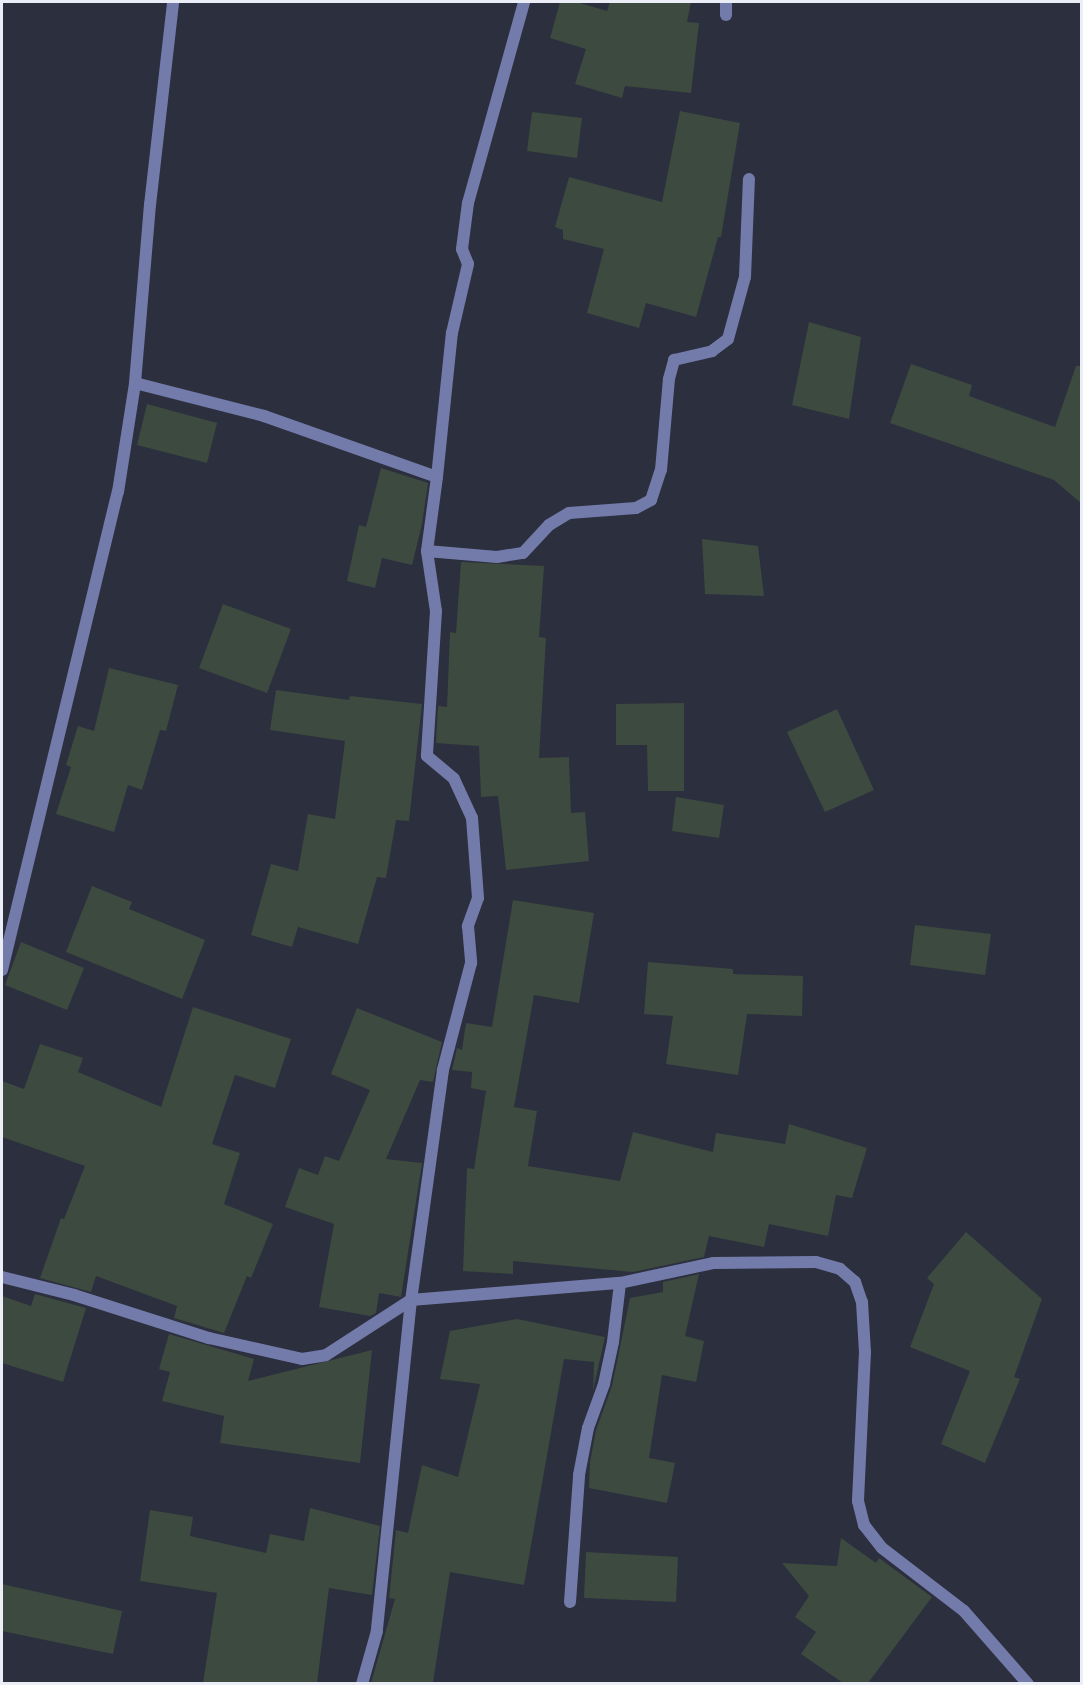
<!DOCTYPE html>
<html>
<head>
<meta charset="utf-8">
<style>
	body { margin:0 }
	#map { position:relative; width:1083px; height:1685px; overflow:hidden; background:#2c2f3d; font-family:"Alegreya Sans",sans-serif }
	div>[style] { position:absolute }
	.building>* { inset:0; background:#3d4a3f }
	.minor>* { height:12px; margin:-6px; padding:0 6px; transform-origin:6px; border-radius:6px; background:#737bab }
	span { translate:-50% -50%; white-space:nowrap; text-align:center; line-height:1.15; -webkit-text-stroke:6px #232533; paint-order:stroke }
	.frame { position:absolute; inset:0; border:3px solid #eceef7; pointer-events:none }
</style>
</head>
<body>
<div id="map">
	<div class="building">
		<div style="clip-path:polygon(560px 2px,577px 2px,607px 11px,610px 2px,691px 2px,687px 22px,699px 23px,691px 93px,625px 86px,622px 98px,575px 84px,586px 49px,550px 38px)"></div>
		<div style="clip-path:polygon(680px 111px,740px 123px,721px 237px,718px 237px,696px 317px,646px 303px,639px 328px,587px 313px,604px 249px,563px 239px,563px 230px,555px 227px,569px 177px,662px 202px)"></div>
		<div style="clip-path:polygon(532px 112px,582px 118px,577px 158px,527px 151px)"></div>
		<div style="clip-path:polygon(809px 322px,861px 337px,849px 419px,792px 405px)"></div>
		<div style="clip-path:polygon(911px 364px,972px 385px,969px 396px,1055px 427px,1076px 366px,1082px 366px,1082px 504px,1054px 480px,890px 423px)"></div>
		<div style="clip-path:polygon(147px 404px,217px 423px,207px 463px,137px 445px)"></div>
		<div style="clip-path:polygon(381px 468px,428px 483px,422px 524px,412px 565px,382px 558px,375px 588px,347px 581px,359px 525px,366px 527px)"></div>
		<div style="clip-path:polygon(702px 539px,758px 546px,764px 596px,705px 594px)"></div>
		<div style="clip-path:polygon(461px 562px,544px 566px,539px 637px,546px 638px,539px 758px,569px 757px,571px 813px,585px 812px,589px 861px,506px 870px,498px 796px,481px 797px,479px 746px,436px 743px,438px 706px,447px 707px,450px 632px,456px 633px)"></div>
		<div style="clip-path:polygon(223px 604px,291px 629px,267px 693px,199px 668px)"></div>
		<div style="clip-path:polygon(109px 668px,178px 685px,166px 731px,160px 730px,142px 790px,128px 785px,114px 832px,56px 814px,71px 767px,66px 765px,78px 726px,94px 731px)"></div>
		<div style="clip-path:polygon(276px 690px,349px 700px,350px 696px,422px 704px,409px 821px,396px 820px,386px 878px,377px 877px,358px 944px,298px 927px,292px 947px,251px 935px,271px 864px,298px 871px,308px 814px,335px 819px,345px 741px,270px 730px)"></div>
		<div style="clip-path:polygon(684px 703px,684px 791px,648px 791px,647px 745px,616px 745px,616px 704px)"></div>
		<div style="clip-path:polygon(837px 709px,874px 790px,825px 812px,787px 732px)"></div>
		<div style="clip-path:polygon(676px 797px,724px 805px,719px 838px,672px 831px)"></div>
		<div style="clip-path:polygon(92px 886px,132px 902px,129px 909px,205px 940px,182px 999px,66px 952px)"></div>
		<div style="clip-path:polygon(513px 900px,594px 913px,579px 1003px,534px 995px,514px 1107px,537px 1111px,528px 1166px,620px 1181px,633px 1132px,713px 1152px,716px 1133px,785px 1144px,789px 1124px,867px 1148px,852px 1198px,836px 1195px,828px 1236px,769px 1224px,764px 1247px,709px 1236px,704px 1257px,633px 1272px,513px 1261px,513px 1274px,463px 1271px,467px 1168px,474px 1169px,486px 1091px,471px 1088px,472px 1072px,452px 1070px,457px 1048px,462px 1050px,466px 1023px,492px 1027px)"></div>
		<div style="clip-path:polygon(915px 925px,991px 934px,985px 975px,910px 965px)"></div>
		<div style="clip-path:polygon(21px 942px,84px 968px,67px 1010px,5px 985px)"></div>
		<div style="clip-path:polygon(648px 962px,733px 969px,733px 974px,803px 976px,802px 1016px,747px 1014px,738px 1075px,666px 1064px,673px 1016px,644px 1014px)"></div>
		<div style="clip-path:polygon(193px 1007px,291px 1039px,275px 1088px,235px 1075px,212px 1144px,240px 1153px,224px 1204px,273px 1224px,251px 1278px,247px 1276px,224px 1333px,174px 1318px,177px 1306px,96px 1276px,91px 1292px,40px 1278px,61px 1218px,64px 1219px,85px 1166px,2px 1137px,2px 1081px,24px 1089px,40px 1044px,83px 1058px,78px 1072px,161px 1107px)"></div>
		<div style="clip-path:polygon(357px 1008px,442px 1042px,433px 1082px,420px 1080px,386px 1159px,422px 1163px,401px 1297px,379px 1293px,376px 1313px,370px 1316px,319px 1307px,334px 1224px,285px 1207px,299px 1168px,318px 1175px,325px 1156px,339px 1161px,370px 1090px,331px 1074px)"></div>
		<div style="clip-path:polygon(966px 1232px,1042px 1299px,1014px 1377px,1020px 1379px,985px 1463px,941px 1444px,970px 1371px,910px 1347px,934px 1284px,927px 1278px)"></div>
		<div style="clip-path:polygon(699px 1274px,685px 1336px,704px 1341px,696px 1382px,662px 1375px,649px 1458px,675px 1463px,667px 1503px,589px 1488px,590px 1462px,596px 1430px,612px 1386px,630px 1298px,663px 1292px,663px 1282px)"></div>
		<div style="clip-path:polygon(35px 1294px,86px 1308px,63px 1382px,2px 1363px,2px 1296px,31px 1306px)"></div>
		<div style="clip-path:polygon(517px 1319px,605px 1337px,593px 1391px,594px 1362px,564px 1359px,524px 1585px,450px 1572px,433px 1683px,371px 1683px,395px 1599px,389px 1598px,396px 1530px,408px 1533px,422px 1465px,458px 1477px,480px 1384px,440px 1379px,450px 1331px)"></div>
		<div style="clip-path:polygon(169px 1334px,254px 1359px,248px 1381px,372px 1350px,360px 1463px,220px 1443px,224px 1416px,162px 1401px,170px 1372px,159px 1369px)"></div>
		<div style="clip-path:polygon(310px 1508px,380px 1526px,372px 1595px,329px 1588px,317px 1683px,203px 1683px,217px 1593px,140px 1581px,150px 1510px,193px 1517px,190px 1536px,266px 1553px,270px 1534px,304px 1541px)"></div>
		<div style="clip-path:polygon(841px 1538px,876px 1563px,879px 1558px,932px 1597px,868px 1683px,843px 1683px,801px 1654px,816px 1632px,795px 1617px,809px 1596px,782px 1563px,837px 1566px)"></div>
		<div style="clip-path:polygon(586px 1552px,678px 1557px,676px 1602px,584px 1598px)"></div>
		<div style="clip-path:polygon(2px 1584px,122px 1611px,113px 1654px,2px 1631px)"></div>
	</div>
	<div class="minor">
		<div style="left:726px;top:15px;width:13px;rotate:-90deg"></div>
		<div style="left:135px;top:383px;width:133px;rotate:14.3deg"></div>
		<div style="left:264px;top:416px;width:183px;rotate:19.4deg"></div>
		<div style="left:437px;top:477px;width:75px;rotate:97.7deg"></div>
		<div style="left:427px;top:551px;width:61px;rotate:81.5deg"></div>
		<div style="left:436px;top:611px;width:145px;rotate:93.6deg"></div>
		<div style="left:427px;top:756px;width:35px;rotate:40deg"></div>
		<div style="left:454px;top:779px;width:43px;rotate:65.2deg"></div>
		<div style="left:472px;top:818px;width:80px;rotate:85.7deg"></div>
		<div style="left:478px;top:898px;width:30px;rotate:110deg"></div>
		<div style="left:468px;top:926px;width:37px;rotate:85deg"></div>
		<div style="left:471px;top:963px;width:111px;rotate:104.7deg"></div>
		<div style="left:443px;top:1070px;width:232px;rotate:97.9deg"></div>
		<div style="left:411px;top:1300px;width:333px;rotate:95.9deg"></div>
		<div style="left:377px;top:1631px;width:55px;rotate:105.8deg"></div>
		<div style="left:437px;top:477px;width:145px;rotate:-84.1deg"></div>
		<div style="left:452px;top:333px;width:71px;rotate:-76.9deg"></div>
		<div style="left:468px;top:264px;width:16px;rotate:-112deg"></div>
		<div style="left:462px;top:249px;width:46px;rotate:-82.6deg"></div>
		<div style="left:468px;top:203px;width:209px;rotate:-74.4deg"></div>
		<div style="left:427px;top:551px;width:70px;rotate:4.9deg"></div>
		<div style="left:497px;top:557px;width:26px;rotate:-9deg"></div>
		<div style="left:523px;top:553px;width:38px;rotate:-47deg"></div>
		<div style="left:549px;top:525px;width:23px;rotate:-31deg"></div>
		<div style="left:569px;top:513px;width:67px;rotate:-4.3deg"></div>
		<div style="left:636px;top:508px;width:17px;rotate:-28deg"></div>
		<div style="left:651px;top:500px;width:32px;rotate:-72deg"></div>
		<div style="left:661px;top:470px;width:91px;rotate:-85deg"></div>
		<div style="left:669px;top:379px;width:20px;rotate:-75deg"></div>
		<div style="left:674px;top:360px;width:39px;rotate:-13deg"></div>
		<div style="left:712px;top:351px;width:20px;rotate:-37deg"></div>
		<div style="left:728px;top:339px;width:64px;rotate:-74.7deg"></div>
		<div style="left:745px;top:277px;width:98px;rotate:-87.7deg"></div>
		<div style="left:2px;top:970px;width:492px;rotate:-76.4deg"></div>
		<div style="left:118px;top:492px;width:110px;rotate:-81.1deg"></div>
		<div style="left:135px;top:383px;width:179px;rotate:-85.2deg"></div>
		<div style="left:150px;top:205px;width:204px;rotate:-83.5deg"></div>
		<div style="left:2px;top:1277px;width:74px;rotate:14deg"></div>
		<div style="left:74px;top:1295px;width:142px;rotate:17.7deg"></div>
		<div style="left:209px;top:1338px;width:95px;rotate:12.7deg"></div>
		<div style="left:302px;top:1359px;width:24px;rotate:-9deg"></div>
		<div style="left:326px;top:1355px;width:101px;rotate:-32.9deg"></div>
		<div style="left:411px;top:1300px;width:210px;rotate:-4.7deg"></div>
		<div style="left:620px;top:1283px;width:95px;rotate:-12.1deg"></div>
		<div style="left:713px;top:1263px;width:103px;rotate:-0.6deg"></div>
		<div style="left:816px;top:1262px;width:25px;rotate:16deg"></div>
		<div style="left:840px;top:1269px;width:20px;rotate:41deg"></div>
		<div style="left:855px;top:1282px;width:21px;rotate:71deg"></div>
		<div style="left:862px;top:1302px;width:50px;rotate:86.6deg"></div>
		<div style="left:865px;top:1352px;width:149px;rotate:92.7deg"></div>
		<div style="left:858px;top:1501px;width:25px;rotate:76deg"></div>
		<div style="left:864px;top:1525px;width:29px;rotate:52deg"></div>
		<div style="left:882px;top:1548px;width:103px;rotate:37.5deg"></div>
		<div style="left:964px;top:1611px;width:97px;rotate:48.8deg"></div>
		<div style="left:570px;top:1602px;width:127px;rotate:-85.9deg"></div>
		<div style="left:579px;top:1475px;width:48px;rotate:-79.2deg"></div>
		<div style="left:588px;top:1428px;width:47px;rotate:-70deg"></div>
		<div style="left:604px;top:1384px;width:43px;rotate:-77.9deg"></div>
		<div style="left:613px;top:1342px;width:59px;rotate:-83.2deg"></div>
	</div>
	<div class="frame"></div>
</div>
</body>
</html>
